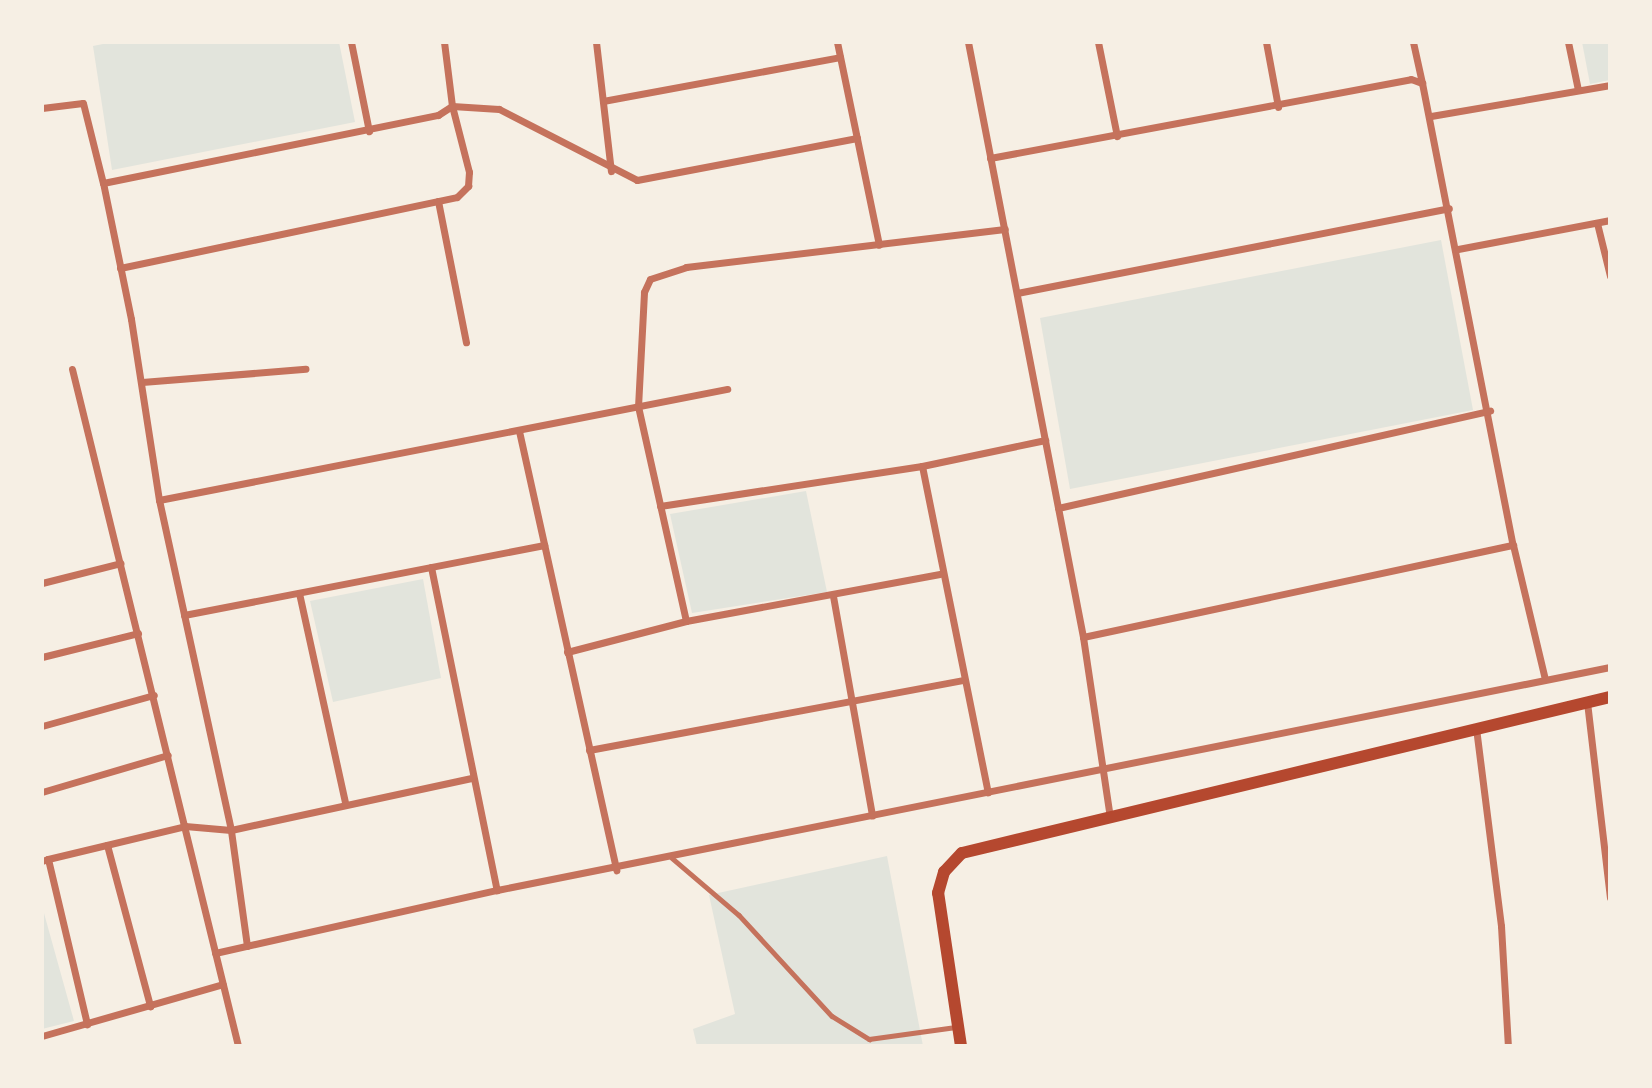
<!DOCTYPE html>
<html>
<head>
<meta charset="utf-8">
<style>
	body { margin:0 }
	#map { position:relative; width:1652px; height:1088px; overflow:hidden; background:#f6efe4; font-family:Raleway,sans-serif }
	div>[style] { position:absolute }
	.green>* { inset:0; background:#e2e4dc }
	.service>* { height:4.5px; margin:-2.25px; padding:0 2.25px; transform-origin:2.25px; border-radius:2.25px; background:#c5725c }
	.minor>* { height:7px; margin:-3.5px; padding:0 3.5px; transform-origin:3.5px; border-radius:3.5px; background:#c5725c }
	.secondary>* { height:12px; margin:-6px; padding:0 6px; transform-origin:6px; border-radius:6px; background:#b5482f }
	span { translate:-50% -50%; white-space:nowrap; text-align:center; line-height:1.15; -webkit-text-stroke:6px #f6efe4; paint-order:stroke }
	.frame { position:absolute; inset:0; border:44px solid #f6efe4; pointer-events:none }
</style>
</head>
<body>
<div id="map">
	<div class="green">
		<div style="clip-path:polygon(113px 42px,339px 42px,355px 122px,112px 170px,93px 46px)"></div>
		<div style="clip-path:polygon(1582px 42px,1610px 42px,1610px 80px,1590px 84px)"></div>
		<div style="clip-path:polygon(1441px 240px,1473px 410px,1070px 489px,1040px 318px)"></div>
		<div style="clip-path:polygon(806px 491px,827px 592px,692px 613px,670px 514px)"></div>
		<div style="clip-path:polygon(423px 579px,441px 678px,333px 702px,310px 601px)"></div>
		<div style="clip-path:polygon(887px 856px,923px 1046px,697px 1046px,693px 1029px,735px 1014px,709px 895px)"></div>
		<div style="clip-path:polygon(42px 906px,74px 1021px,42px 1029px)"></div>
	</div>
	<div class="service">
		<div style="left:672px;top:858px;width:88px;rotate:40.4deg"></div>
		<div style="left:739px;top:915px;width:137px;rotate:47.4deg"></div>
		<div style="left:832px;top:1016px;width:44px;rotate:31.9deg"></div>
		<div style="left:869px;top:1039px;width:89px;rotate:-7.8deg"></div>
	</div>
	<div class="minor">
		<div style="left:351px;top:42px;width:91px;rotate:78.6deg"></div>
		<div style="left:596px;top:42px;width:130px;rotate:83.4deg"></div>
		<div style="left:837px;top:42px;width:207px;rotate:78.3deg"></div>
		<div style="left:968px;top:42px;width:606px;rotate:79.06deg"></div>
		<div style="left:1083px;top:637px;width:182px;rotate:81.5deg"></div>
		<div style="left:1098px;top:42px;width:96px;rotate:78.6deg"></div>
		<div style="left:1266px;top:42px;width:66px;rotate:79.5deg"></div>
		<div style="left:1413px;top:42px;width:42px;rotate:77.6deg"></div>
		<div style="left:1568px;top:42px;width:49px;rotate:78.2deg"></div>
		<div style="left:603px;top:101px;width:241px;rotate:-10.5deg"></div>
		<div style="left:42px;top:108px;width:41px;rotate:-7deg"></div>
		<div style="left:83px;top:103px;width:82px;rotate:76deg"></div>
		<div style="left:1431px;top:116px;width:182px;rotate:-9.8deg"></div>
		<div style="left:990px;top:158px;width:428px;rotate:-10.6deg"></div>
		<div style="left:1411px;top:79px;width:12px;rotate:20deg"></div>
		<div style="left:1422px;top:83px;width:471px;rotate:78.9deg"></div>
		<div style="left:1513px;top:545px;width:138px;rotate:76.6deg"></div>
		<div style="left:438px;top:201px;width:144px;rotate:78.8deg"></div>
		<div style="left:1597px;top:223px;width:55px;rotate:76.2deg"></div>
		<div style="left:1458px;top:249px;width:155px;rotate:-10.8deg"></div>
		<div style="left:120px;top:268px;width:344px;rotate:-11.9deg"></div>
		<div style="left:457px;top:197px;width:16px;rotate:-45deg"></div>
		<div style="left:468px;top:186px;width:14px;rotate:-86deg"></div>
		<div style="left:469px;top:172px;width:68px;rotate:-104.4deg"></div>
		<div style="left:452px;top:106px;width:47px;rotate:3.7deg"></div>
		<div style="left:499px;top:109px;width:155px;rotate:27.2deg"></div>
		<div style="left:637px;top:180px;width:224px;rotate:-10.8deg"></div>
		<div style="left:1017px;top:293px;width:440px;rotate:-11.1deg"></div>
		<div style="left:72px;top:369px;width:697px;rotate:76.22deg"></div>
		<div style="left:142px;top:382px;width:164px;rotate:-4.6deg"></div>
		<div style="left:519px;top:431px;width:450px;rotate:77.5deg"></div>
		<div style="left:922px;top:466px;width:333px;rotate:78.6deg"></div>
		<div style="left:159px;top:500px;width:183px;rotate:-98.8deg"></div>
		<div style="left:131px;top:319px;width:139px;rotate:-101.6deg"></div>
		<div style="left:103px;top:183px;width:342px;rotate:-11.5deg"></div>
		<div style="left:438px;top:115px;width:17px;rotate:-33deg"></div>
		<div style="left:452px;top:106px;width:64px;rotate:-97.1deg"></div>
		<div style="left:660px;top:506px;width:265px;rotate:-8.7deg"></div>
		<div style="left:922px;top:466px;width:126px;rotate:-11.9deg"></div>
		<div style="left:1058px;top:508px;width:443px;rotate:-12.7deg"></div>
		<div style="left:431px;top:567px;width:330px;rotate:78.5deg"></div>
		<div style="left:42px;top:583px;width:81px;rotate:-14.2deg"></div>
		<div style="left:299px;top:593px;width:215px;rotate:77.6deg"></div>
		<div style="left:833px;top:596px;width:223px;rotate:79.9deg"></div>
		<div style="left:184px;top:615px;width:367px;rotate:-11deg"></div>
		<div style="left:686px;top:621px;width:219px;rotate:-102.6deg"></div>
		<div style="left:638px;top:407px;width:115px;rotate:-87deg"></div>
		<div style="left:644px;top:292px;width:14px;rotate:-65deg"></div>
		<div style="left:650px;top:279px;width:38px;rotate:-18deg"></div>
		<div style="left:686px;top:267px;width:321px;rotate:-6.8deg"></div>
		<div style="left:1083px;top:637px;width:440px;rotate:-12.1deg"></div>
		<div style="left:567px;top:652px;width:123px;rotate:-14.6deg"></div>
		<div style="left:686px;top:621px;width:258px;rotate:-10.5deg"></div>
		<div style="left:42px;top:657px;width:99px;rotate:-14deg"></div>
		<div style="left:1587px;top:702px;width:197px;rotate:83.3deg"></div>
		<div style="left:42px;top:726px;width:116px;rotate:-15.5deg"></div>
		<div style="left:1476px;top:728px;width:200px;rotate:82.8deg"></div>
		<div style="left:1501px;top:926px;width:120px;rotate:86.7deg"></div>
		<div style="left:589px;top:750px;width:380px;rotate:-10.6deg"></div>
		<div style="left:42px;top:792px;width:131px;rotate:-16.4deg"></div>
		<div style="left:107px;top:845px;width:167px;rotate:75deg"></div>
		<div style="left:48px;top:859px;width:141px;rotate:-13.5deg"></div>
		<div style="left:185px;top:826px;width:46px;rotate:5deg"></div>
		<div style="left:231px;top:830px;width:246px;rotate:-12.2deg"></div>
		<div style="left:42px;top:861px;width:6px;rotate:-18deg"></div>
		<div style="left:48px;top:859px;width:170px;rotate:76.7deg"></div>
		<div style="left:247px;top:946px;width:117px;rotate:-97.9deg"></div>
		<div style="left:231px;top:830px;width:338px;rotate:-102.3deg"></div>
		<div style="left:159px;top:500px;width:579px;rotate:-11.06deg"></div>
		<div style="left:215px;top:953px;width:289px;rotate:-12.6deg"></div>
		<div style="left:497px;top:890px;width:1135px;rotate:-11.33deg"></div>
		<div style="left:42px;top:1036px;width:188px;rotate:-16deg"></div>
	</div>
	<div class="secondary">
		<div style="left:961px;top:1046px;width:155px;rotate:-98.5deg"></div>
		<div style="left:938px;top:893px;width:22px;rotate:-74deg"></div>
		<div style="left:944px;top:872px;width:26px;rotate:-47deg"></div>
		<div style="left:962px;top:853px;width:667px;rotate:-13.54deg"></div>
	</div>
	<div class="frame"></div>
</div>
</body>
</html>
